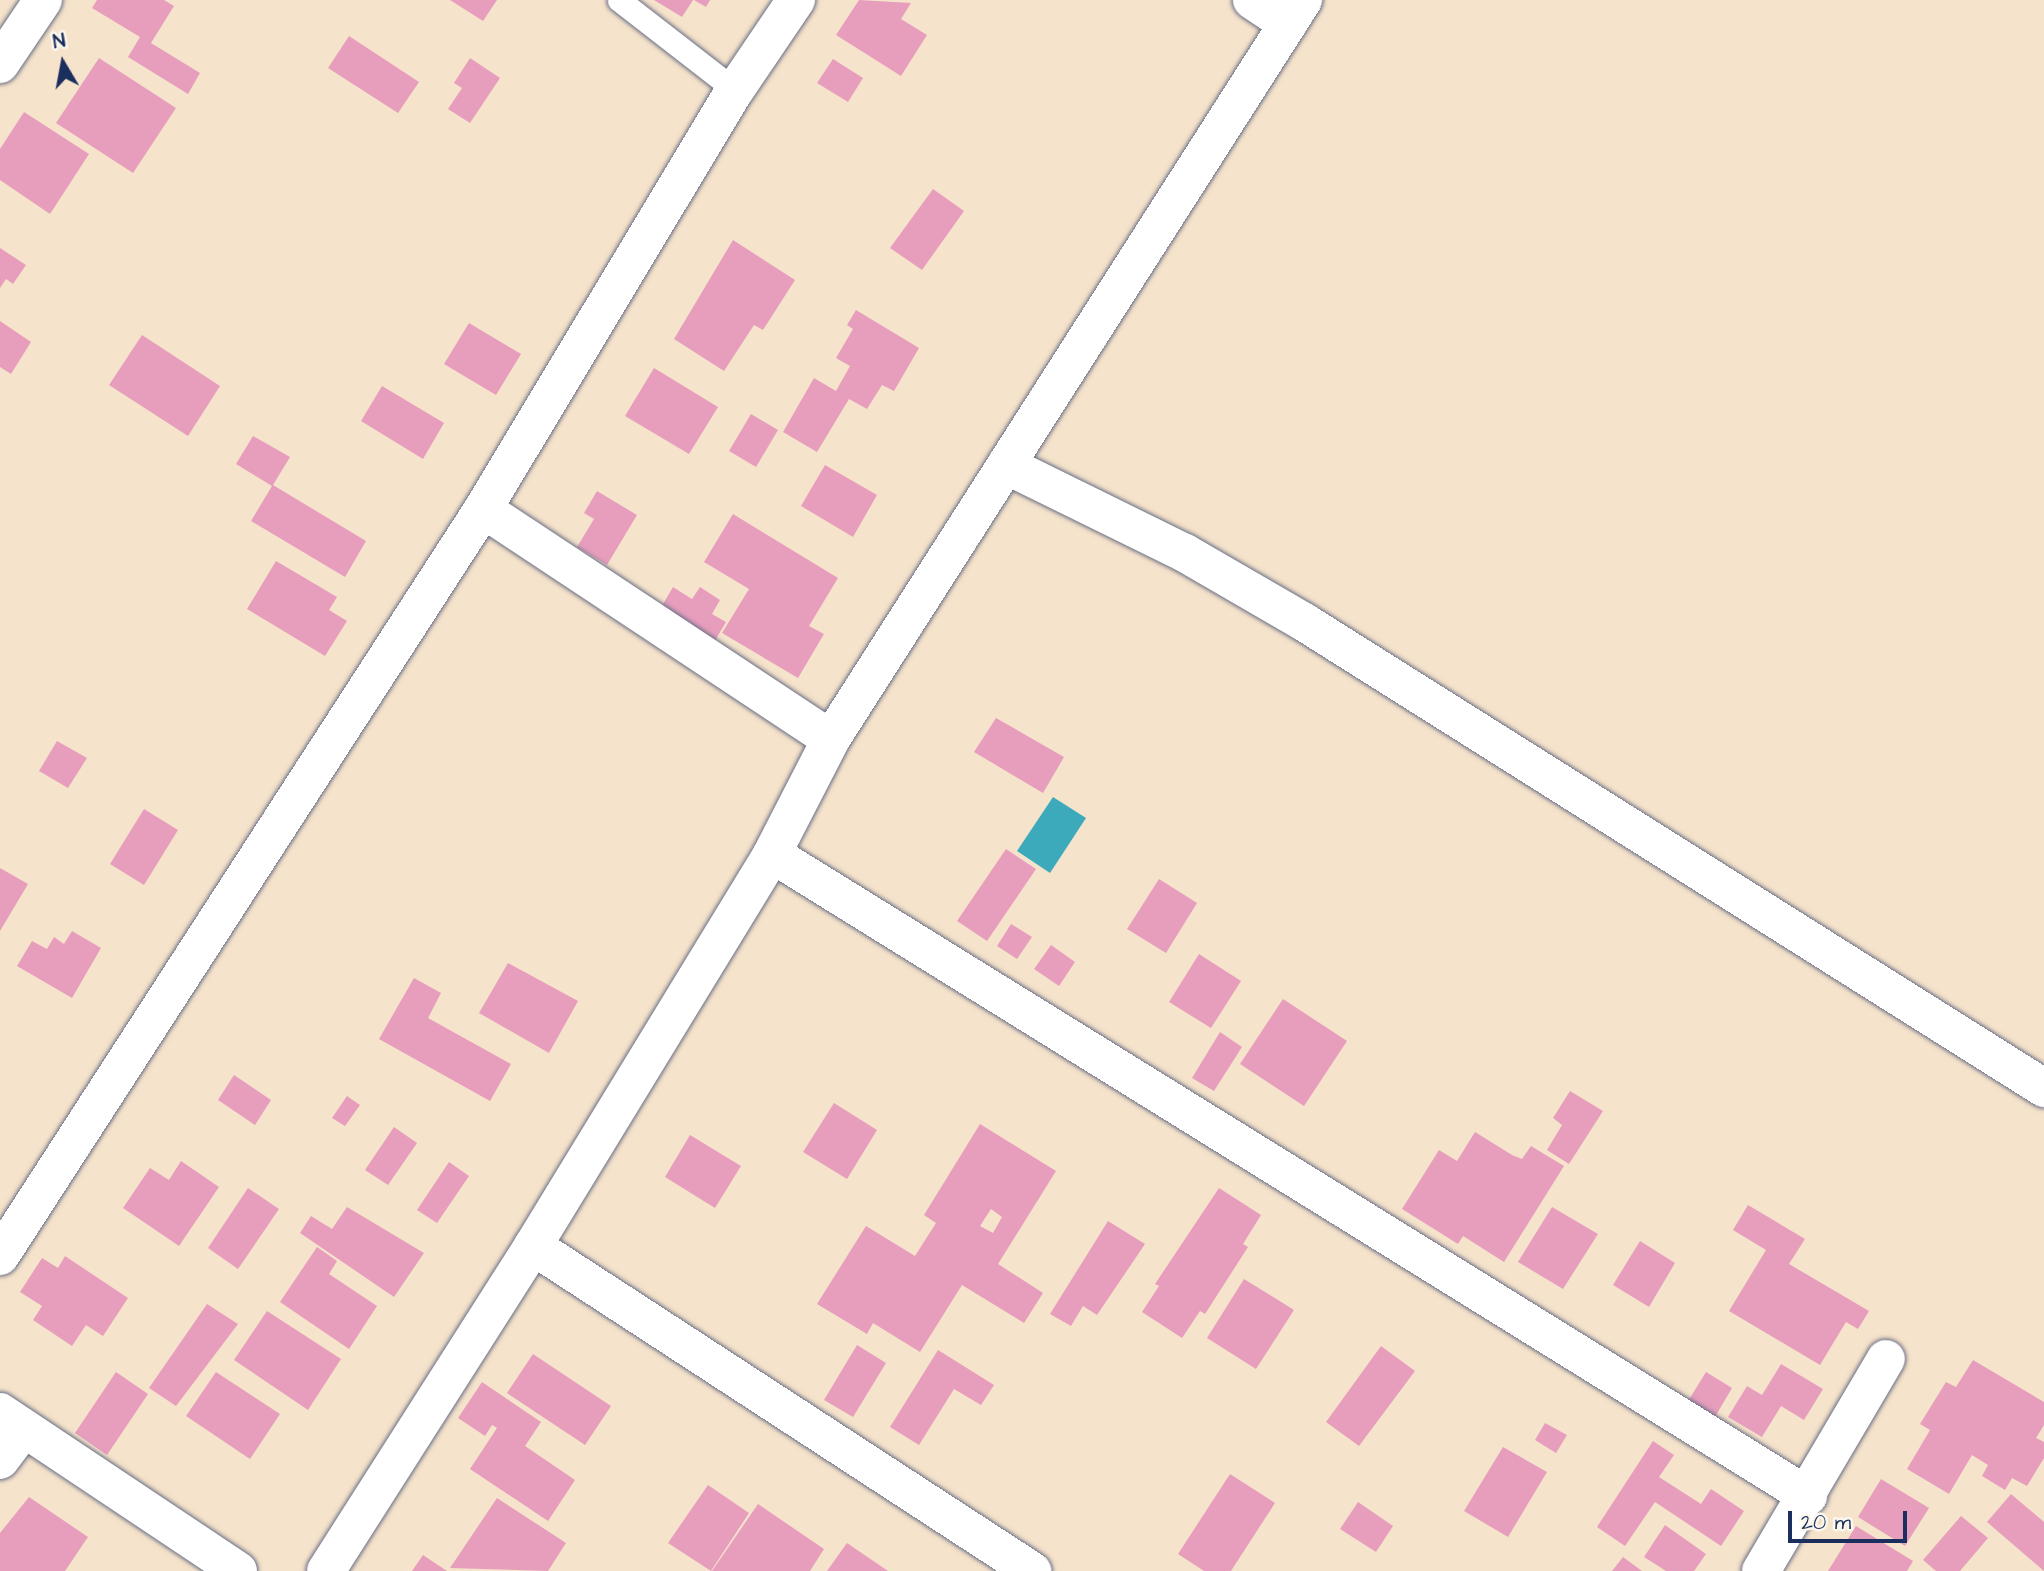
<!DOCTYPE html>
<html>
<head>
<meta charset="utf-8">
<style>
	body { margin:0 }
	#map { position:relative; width:2044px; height:1571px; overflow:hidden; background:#f6e3cb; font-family:"Architects Daughter",sans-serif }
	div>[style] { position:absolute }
	.water>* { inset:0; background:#3caabb }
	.building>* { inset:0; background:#e79ebd }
	.roads { filter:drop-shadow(0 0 2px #686e84) drop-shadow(0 0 2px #686e84) }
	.lane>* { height:23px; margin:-11.5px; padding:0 11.5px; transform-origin:11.5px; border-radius:11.5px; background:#fff }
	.street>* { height:38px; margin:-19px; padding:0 19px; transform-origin:19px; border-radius:19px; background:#fff }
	span { translate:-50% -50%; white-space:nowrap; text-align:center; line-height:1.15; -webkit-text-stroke:5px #fbf7ec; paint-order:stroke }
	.north { position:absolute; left:28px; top:28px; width:70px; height:70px; -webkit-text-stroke:5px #fbf7ec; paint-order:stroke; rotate:350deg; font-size:19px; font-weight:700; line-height:28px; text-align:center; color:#1b2f5e }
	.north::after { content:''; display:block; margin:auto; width:24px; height:32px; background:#1b2f5e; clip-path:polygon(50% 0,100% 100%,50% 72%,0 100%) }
	.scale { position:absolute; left:1788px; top:1511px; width:119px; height:32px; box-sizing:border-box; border:4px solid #1b2f5e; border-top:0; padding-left:9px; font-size:21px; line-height:24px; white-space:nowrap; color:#1b2f5e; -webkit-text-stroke:5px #fbf7ec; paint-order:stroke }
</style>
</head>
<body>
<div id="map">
	<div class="water">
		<div style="clip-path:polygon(1053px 797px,1086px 818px,1050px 873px,1017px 851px)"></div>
	</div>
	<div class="building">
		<div style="clip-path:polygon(97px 0,164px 0,174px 6px,151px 43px,200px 73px,188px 94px,128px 57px,140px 37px,92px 8px)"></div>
		<div style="clip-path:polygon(450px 0,497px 0,483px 21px)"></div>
		<div style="clip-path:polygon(654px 0,693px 0,682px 17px)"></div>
		<div style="clip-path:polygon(694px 0,710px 0,706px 7px)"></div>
		<div style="clip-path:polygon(859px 0,911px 3px,901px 19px,927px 35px,901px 76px,836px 35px)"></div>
		<div style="clip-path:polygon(349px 36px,419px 82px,398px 113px,328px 68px)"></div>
		<div style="clip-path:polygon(99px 58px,176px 108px,133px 173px,56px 123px)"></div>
		<div style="clip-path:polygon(470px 58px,500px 78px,470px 123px,448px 109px,462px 88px,454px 83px)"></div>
		<div style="clip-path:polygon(833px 59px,863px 78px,848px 102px,817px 83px)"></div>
		<div style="clip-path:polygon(24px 112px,89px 154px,50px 214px,0 180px,0 149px)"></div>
		<div style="clip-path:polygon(933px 189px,964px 211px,922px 270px,890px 248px)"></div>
		<div style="clip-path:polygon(733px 240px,795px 280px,763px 330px,754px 325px,724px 371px,674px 339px)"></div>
		<div style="clip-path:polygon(0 248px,26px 265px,13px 284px,6px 279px,0 288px)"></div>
		<div style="clip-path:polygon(856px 310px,919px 348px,894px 391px,882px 385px,867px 409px,849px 399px,817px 452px,783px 432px,814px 378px,836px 391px,850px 366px,836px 358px,853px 329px,847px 325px)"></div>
		<div style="clip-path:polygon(0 321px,31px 342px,11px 374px,0 367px)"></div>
		<div style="clip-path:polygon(469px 323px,521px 354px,496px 395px,444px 364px)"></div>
		<div style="clip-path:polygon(142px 335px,220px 386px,188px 436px,109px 385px)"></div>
		<div style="clip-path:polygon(654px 368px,718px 407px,689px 454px,625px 416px)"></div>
		<div style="clip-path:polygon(382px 386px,444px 423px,423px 459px,361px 421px)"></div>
		<div style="clip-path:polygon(751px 414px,778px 430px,756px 467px,729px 451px)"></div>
		<div style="clip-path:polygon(253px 436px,290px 457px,273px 485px,366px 541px,345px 577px,251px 521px,272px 486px,236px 464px)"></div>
		<div style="clip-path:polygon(825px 465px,877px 495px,853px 537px,801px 506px)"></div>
		<div style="clip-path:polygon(597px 491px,637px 515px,607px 565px,577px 547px,594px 519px,584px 513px)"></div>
		<div style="clip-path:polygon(733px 514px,838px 578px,809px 626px,824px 634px,798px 678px,722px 633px,749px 589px,704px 562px)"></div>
		<div style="clip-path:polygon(276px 561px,337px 597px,329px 610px,347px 621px,325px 656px,247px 609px)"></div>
		<div style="clip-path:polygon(673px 587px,692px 599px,700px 587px,720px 600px,712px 614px,726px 622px,710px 649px,656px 616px)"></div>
		<div style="clip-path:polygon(996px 718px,1064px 757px,1043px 793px,974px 752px)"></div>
		<div style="clip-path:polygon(57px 741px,87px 758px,68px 788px,39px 771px)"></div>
		<div style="clip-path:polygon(144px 809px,178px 830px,144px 885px,110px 864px)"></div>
		<div style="clip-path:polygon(1006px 849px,1036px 869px,987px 941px,957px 921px)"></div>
		<div style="clip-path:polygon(0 868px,28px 884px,0 931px)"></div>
		<div style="clip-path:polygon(1159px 879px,1197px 903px,1166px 953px,1127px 929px)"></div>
		<div style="clip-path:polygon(1011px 924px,1032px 937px,1017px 959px,997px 946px)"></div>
		<div style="clip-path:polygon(72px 931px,101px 948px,72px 998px,17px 966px,32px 941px,47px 949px,54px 937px,64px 944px)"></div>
		<div style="clip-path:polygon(1051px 945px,1075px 962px,1059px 986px,1034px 969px)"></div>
		<div style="clip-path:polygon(1199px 954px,1241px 981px,1211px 1028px,1169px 1002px)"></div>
		<div style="clip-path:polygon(508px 963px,578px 1001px,549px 1053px,479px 1013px)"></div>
		<div style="clip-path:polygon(414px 978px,441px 993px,428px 1018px,511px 1064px,490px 1101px,379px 1039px)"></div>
		<div style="clip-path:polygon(1283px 999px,1347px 1041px,1304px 1106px,1240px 1064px)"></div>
		<div style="clip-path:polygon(1220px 1032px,1242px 1047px,1214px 1091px,1192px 1078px)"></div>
		<div style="clip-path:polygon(234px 1075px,271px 1100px,255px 1125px,218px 1100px)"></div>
		<div style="clip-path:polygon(1570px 1091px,1603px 1111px,1569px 1164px,1547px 1150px,1562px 1125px,1553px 1118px)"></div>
		<div style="clip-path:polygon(347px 1096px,360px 1105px,345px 1126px,332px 1118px)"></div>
		<div style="clip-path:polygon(834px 1103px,877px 1130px,847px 1179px,803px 1152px)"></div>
		<div style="clip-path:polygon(evenodd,980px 1124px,1056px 1171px,998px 1264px,1043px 1293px,1024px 1323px,962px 1285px,920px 1352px,873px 1323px,867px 1334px,817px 1304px,866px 1226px,915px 1256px,936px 1223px,924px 1215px,980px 1124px,991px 1209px,1002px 1217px,993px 1233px,980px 1226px,991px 1209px)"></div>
		<div style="clip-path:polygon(394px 1127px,417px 1143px,388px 1185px,365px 1170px)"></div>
		<div style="clip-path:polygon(1475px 1132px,1512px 1155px,1522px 1159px,1531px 1146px,1564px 1166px,1504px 1262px,1463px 1236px,1458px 1244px,1402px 1209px,1439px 1150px,1457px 1161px)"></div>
		<div style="clip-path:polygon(690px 1135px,741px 1166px,715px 1208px,665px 1177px)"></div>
		<div style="clip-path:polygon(181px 1161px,219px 1187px,179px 1246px,123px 1208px,150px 1168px,169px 1180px)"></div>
		<div style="clip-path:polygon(449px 1162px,469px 1176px,437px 1223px,417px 1210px)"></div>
		<div style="clip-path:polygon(248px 1188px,279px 1209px,238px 1269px,208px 1248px)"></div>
		<div style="clip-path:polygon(1219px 1188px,1261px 1215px,1243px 1244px,1248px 1247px,1205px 1314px,1200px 1311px,1182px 1338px,1142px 1312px,1159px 1286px,1155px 1284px)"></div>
		<div style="clip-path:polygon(1748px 1205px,1805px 1239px,1789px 1264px,1869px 1311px,1858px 1329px,1846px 1322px,1820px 1365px,1729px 1311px,1766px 1250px,1733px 1230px)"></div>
		<div style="clip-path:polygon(347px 1207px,424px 1253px,394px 1297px,300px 1233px,311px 1216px,332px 1229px)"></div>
		<div style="clip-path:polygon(1552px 1207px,1598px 1234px,1563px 1289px,1518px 1262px)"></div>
		<div style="clip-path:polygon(1108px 1221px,1145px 1244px,1097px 1315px,1083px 1306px,1071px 1326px,1050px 1314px)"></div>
		<div style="clip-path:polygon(1640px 1241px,1675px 1263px,1649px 1307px,1613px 1285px)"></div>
		<div style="clip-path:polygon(317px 1247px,337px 1261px,329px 1274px,377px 1306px,349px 1349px,280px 1302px)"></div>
		<div style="clip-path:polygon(65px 1256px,128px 1298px,103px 1336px,86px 1325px,72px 1346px,33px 1320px,42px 1306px,20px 1292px,42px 1258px,58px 1268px)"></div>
		<div style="clip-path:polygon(1244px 1279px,1294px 1310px,1256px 1369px,1207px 1338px)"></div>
		<div style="clip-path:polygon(207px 1304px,238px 1324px,176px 1406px,149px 1388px)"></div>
		<div style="clip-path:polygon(267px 1311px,341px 1359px,308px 1410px,234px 1360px)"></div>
		<div style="clip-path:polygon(857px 1345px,886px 1363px,853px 1417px,824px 1400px)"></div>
		<div style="clip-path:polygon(1381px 1346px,1415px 1371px,1359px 1446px,1326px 1422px)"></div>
		<div style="clip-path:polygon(938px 1350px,994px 1385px,981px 1405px,954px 1389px,919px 1445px,890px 1427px)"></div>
		<div style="clip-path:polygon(533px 1354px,611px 1406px,585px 1445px,507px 1393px)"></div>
		<div style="clip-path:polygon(1973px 1360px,2044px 1402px,2044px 1425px,2036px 1438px,2044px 1442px,2044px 1458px,2027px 1486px,2012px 1478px,2005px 1490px,1982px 1476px,1988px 1465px,1972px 1455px,1949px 1494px,1907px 1469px,1930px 1430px,1920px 1424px,1946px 1382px,1956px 1387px)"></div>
		<div style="clip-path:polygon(1781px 1364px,1823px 1389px,1804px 1420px,1781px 1406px,1762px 1437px,1728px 1417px,1747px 1386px,1762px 1395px)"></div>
		<div style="clip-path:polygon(116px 1372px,148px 1394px,107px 1455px,75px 1433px)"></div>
		<div style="clip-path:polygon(216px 1372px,280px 1414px,250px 1459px,186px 1416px)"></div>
		<div style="clip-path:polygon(1706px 1372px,1732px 1388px,1712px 1422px,1685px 1406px)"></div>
		<div style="clip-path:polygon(482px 1382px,541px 1422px,525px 1446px,575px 1480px,548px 1521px,470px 1469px,497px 1428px,492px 1425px,485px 1436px,458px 1418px)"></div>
		<div style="clip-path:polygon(1545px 1423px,1567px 1435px,1556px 1453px,1535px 1440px)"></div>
		<div style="clip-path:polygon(1653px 1441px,1674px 1455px,1659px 1477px,1701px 1504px,1711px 1489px,1744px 1511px,1721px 1546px,1655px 1502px,1625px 1546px,1597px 1527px)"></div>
		<div style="clip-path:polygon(1503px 1447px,1547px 1472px,1508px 1537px,1464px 1511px)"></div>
		<div style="clip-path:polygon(1230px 1474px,1275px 1503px,1231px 1571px,1204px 1571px,1178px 1554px)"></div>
		<div style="clip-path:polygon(1881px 1479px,1929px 1508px,1905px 1546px,1858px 1517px)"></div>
		<div style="clip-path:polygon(708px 1485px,749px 1513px,711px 1571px,668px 1543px)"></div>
		<div style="clip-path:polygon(2011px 1494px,2044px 1522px,2044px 1571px,1987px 1522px)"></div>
		<div style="clip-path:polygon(29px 1497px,88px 1537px,65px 1571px,0 1571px,0 1533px)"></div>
		<div style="clip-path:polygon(497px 1498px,566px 1543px,548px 1571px,450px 1568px)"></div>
		<div style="clip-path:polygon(1358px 1502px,1393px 1526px,1376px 1552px,1340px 1529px)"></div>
		<div style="clip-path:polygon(758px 1504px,824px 1549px,810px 1571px,712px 1571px)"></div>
		<div style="clip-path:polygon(1961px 1516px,1988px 1538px,1960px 1571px,1936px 1571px,1923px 1560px)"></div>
		<div style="clip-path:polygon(1665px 1525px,1706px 1554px,1694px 1571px,1666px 1571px,1644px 1557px)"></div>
		<div style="clip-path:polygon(1856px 1526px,1913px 1561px,1907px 1571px,1828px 1571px)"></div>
		<div style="clip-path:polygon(847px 1543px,888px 1571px,827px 1571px)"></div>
		<div style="clip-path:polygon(423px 1555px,447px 1571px,412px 1571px)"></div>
		<div style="clip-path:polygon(1623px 1557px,1642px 1571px,1612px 1571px)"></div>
	</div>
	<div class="roads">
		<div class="lane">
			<div style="left:619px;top:0;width:147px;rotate:37.8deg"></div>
		</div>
		<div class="street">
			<div style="left:1252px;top:0;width:43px;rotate:33.7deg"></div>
			<div style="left:0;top:64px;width:77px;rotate:-56.1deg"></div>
			<div style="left:1006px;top:465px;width:199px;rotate:26.2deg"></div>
			<div style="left:1185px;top:553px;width:138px;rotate:30.1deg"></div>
			<div style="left:1304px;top:622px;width:875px;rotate:32.2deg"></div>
			<div style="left:483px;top:509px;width:417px;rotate:33.5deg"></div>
			<div style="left:772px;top:854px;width:1219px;rotate:31.79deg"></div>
			<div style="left:533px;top:1246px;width:596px;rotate:33.08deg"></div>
			<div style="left:0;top:1256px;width:890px;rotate:-57.11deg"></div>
			<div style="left:483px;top:509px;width:489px;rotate:-59deg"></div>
			<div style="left:735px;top:90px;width:109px;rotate:-55.9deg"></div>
			<div style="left:0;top:1412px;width:286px;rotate:33.7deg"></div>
			<div style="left:0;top:1460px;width:38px;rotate:-53deg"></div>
			<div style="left:326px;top:1571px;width:385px;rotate:-57.5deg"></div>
			<div style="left:533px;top:1246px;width:459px;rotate:-58.6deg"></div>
			<div style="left:772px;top:854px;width:129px;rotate:-62.8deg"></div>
			<div style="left:831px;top:739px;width:877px;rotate:-57.43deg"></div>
			<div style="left:1761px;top:1571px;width:246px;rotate:-59.5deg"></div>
		</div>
	</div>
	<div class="north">N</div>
	<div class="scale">20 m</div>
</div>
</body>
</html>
